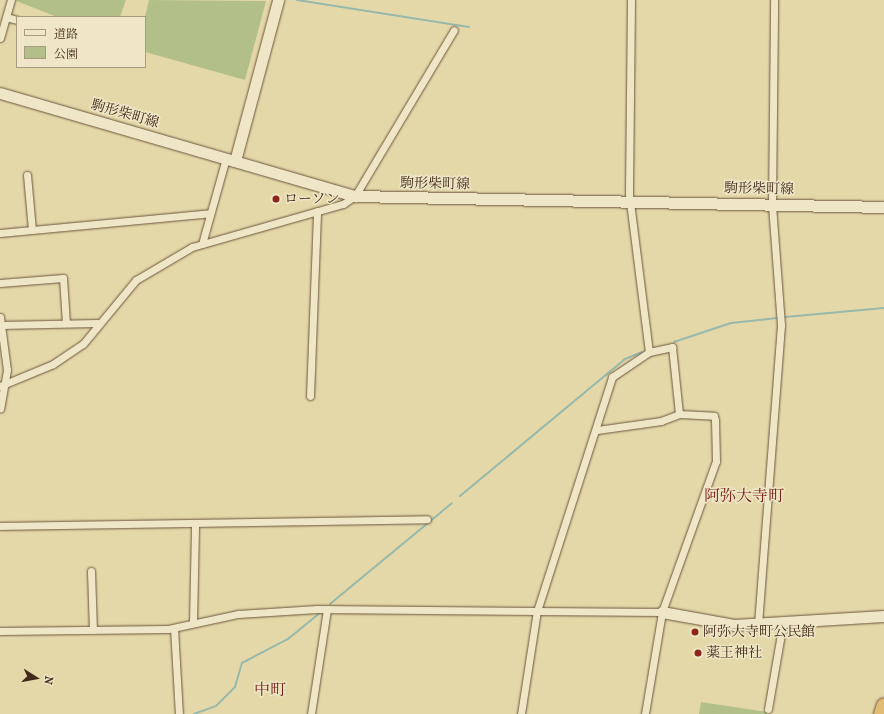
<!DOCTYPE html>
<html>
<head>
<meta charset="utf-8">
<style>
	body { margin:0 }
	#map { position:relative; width:884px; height:714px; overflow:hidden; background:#e5d8a8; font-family:"IM FELL French Canon","Noto Serif JP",serif }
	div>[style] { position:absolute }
	.green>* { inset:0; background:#b3bf89 }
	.stream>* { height:2px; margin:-1px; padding:0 1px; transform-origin:1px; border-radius:1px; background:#96b9ac }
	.roads { filter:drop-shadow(0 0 1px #6c553e) drop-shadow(0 0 1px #6c553e) }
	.street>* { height:7px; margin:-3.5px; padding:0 3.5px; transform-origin:3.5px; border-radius:3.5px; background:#eee6c6 }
	.secondary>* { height:11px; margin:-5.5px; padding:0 5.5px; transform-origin:5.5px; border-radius:5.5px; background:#eee6c6 }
	.highway>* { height:14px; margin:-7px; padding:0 7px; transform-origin:7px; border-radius:7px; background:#e2bc74 }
	.dots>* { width:11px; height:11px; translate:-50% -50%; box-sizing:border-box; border:2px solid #eee6c6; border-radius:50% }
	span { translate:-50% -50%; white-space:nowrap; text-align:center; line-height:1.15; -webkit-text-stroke:3px #eee6c6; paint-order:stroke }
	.street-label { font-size:14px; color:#43291b }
	.poi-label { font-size:14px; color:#43291b }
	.left { translate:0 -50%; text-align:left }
	.quarter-label { font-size:16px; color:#7a1f14 }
	.legend { position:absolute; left:16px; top:16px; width:130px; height:52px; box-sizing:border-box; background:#eee6c6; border:1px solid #aa9a82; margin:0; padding:5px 7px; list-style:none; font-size:12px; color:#43291b }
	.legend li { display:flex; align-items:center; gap:8px; height:20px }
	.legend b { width:20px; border:1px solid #aa9a82 }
	.north { position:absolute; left:16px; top:658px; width:40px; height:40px; -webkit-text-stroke:3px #eee6c6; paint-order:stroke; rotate:101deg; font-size:11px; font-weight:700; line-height:16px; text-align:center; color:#43291b }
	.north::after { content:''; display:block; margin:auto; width:14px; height:18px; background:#43291b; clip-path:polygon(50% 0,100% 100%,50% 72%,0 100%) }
</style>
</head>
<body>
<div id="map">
	<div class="green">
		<div style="clip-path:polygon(14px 0,126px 0,120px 17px,57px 17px)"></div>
		<div style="clip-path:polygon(149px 0,266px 1px,245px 80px,145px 52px,145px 17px)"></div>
		<div style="clip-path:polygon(701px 702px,767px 712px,767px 714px,699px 714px)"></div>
	</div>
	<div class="stream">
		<div style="left:297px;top:0;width:174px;rotate:8.9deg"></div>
		<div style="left:785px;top:317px;width:99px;rotate:-5.2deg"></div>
		<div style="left:674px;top:342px;width:60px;rotate:-18.4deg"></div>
		<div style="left:731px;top:323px;width:46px;rotate:-6.2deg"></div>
		<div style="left:460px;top:496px;width:214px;rotate:-39.7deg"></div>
		<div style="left:625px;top:359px;width:18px;rotate:-22deg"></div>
		<div style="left:330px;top:604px;width:158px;rotate:-39.6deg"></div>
		<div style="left:194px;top:714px;width:23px;rotate:-20deg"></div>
		<div style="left:216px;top:706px;width:27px;rotate:-45deg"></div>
		<div style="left:235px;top:687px;width:25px;rotate:-74deg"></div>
		<div style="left:242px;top:663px;width:52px;rotate:-27.6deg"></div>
		<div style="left:288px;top:639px;width:43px;rotate:-39.3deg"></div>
	</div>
	<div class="roads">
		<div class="street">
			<div style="left:631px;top:0;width:194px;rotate:90.6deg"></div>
			<div style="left:629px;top:194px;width:159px;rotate:82.8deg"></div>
			<div style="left:6px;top:17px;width:11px;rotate:15deg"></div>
			<div style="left:0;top:38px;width:40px;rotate:-74deg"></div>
			<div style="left:27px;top:175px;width:55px;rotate:84.8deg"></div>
			<div style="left:0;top:233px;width:211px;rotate:-5.4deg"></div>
			<div style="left:202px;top:244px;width:89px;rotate:-74.4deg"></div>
			<div style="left:0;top:283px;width:63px;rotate:-4.5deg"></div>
			<div style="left:63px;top:278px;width:45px;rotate:86.2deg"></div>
			<div style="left:0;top:317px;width:53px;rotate:82.5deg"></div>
			<div style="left:7px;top:370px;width:39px;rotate:100deg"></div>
			<div style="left:0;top:325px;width:97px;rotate:-1.2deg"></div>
			<div style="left:0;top:386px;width:57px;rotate:-22.5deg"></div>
			<div style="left:53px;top:364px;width:36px;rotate:-34deg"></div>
			<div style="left:83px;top:344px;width:83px;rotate:-50.4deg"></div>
			<div style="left:136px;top:280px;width:65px;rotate:-30.5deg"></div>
			<div style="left:192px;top:247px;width:157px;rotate:-15.9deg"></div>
			<div style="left:343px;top:204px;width:14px;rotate:-34deg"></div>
			<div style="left:355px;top:196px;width:193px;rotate:-59.2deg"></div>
			<div style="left:310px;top:396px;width:185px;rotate:-87.8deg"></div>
			<div style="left:597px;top:430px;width:65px;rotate:-8deg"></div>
			<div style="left:661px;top:421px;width:19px;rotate:-21deg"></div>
			<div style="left:679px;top:414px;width:35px;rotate:3deg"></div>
			<div style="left:714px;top:416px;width:4px;rotate:76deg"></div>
			<div style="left:715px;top:420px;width:41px;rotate:88.6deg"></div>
			<div style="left:716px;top:461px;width:160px;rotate:109.7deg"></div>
			<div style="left:662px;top:612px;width:103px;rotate:99.5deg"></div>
			<div style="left:0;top:526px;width:427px;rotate:-0.9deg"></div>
			<div style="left:91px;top:571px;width:59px;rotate:88.1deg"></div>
			<div style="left:193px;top:623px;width:99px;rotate:-88.8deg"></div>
			<div style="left:758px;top:624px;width:300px;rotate:-85.6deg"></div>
			<div style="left:781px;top:325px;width:121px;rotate:-94.3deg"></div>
			<div style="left:772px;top:204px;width:204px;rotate:-89.4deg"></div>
			<div style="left:174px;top:628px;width:86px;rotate:86.7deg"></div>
			<div style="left:0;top:631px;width:168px;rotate:-0.7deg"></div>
			<div style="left:168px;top:629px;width:72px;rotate:-12.1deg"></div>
			<div style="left:238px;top:614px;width:79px;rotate:-3.6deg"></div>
			<div style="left:317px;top:609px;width:345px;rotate:0.5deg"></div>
			<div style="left:768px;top:709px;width:88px;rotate:-80.2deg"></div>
			<div style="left:311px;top:714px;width:106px;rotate:-81.3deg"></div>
			<div style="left:521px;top:714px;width:104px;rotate:-81.2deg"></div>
			<div style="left:537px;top:611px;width:246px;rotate:-72.2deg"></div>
			<div style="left:612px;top:377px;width:45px;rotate:-34deg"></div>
			<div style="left:649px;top:352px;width:24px;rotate:-12deg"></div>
			<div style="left:672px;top:347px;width:67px;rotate:84deg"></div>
		</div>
		<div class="secondary">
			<div style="left:0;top:93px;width:370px;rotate:16.2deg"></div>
			<div style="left:355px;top:196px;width:529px;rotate:1.19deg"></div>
			<div style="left:235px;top:161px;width:167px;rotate:-75deg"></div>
			<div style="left:662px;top:612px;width:73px;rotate:10.2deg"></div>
			<div style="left:734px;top:625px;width:150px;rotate:-3.4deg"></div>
		</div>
		<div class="highway">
			<div style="left:881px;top:714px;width:9px;rotate:-72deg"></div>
		</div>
	</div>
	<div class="dots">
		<div style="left:276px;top:199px;background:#8f2418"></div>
		<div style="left:695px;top:632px;background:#8f2418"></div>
		<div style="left:698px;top:653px;background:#8f2418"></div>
	</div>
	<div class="street-label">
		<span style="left:125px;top:114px;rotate:16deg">駒形柴町線</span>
		<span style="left:435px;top:184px;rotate:1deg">駒形柴町線</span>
		<span style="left:759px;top:189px;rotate:1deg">駒形柴町線</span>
	</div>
	<div class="poi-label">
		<span class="left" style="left:284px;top:199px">ローソン</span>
		<span class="left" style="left:703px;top:632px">阿弥大寺町公民館</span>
		<span class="left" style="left:706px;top:653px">薬王神社</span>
	</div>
	<div class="quarter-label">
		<span style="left:744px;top:496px">阿弥大寺町</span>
		<span style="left:270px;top:690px">中町</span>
	</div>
	<ul class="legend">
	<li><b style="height:5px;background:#eee6c6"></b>道路</li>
	<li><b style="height:11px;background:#b3bf89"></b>公園</li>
	</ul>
	<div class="north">N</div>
</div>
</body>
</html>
